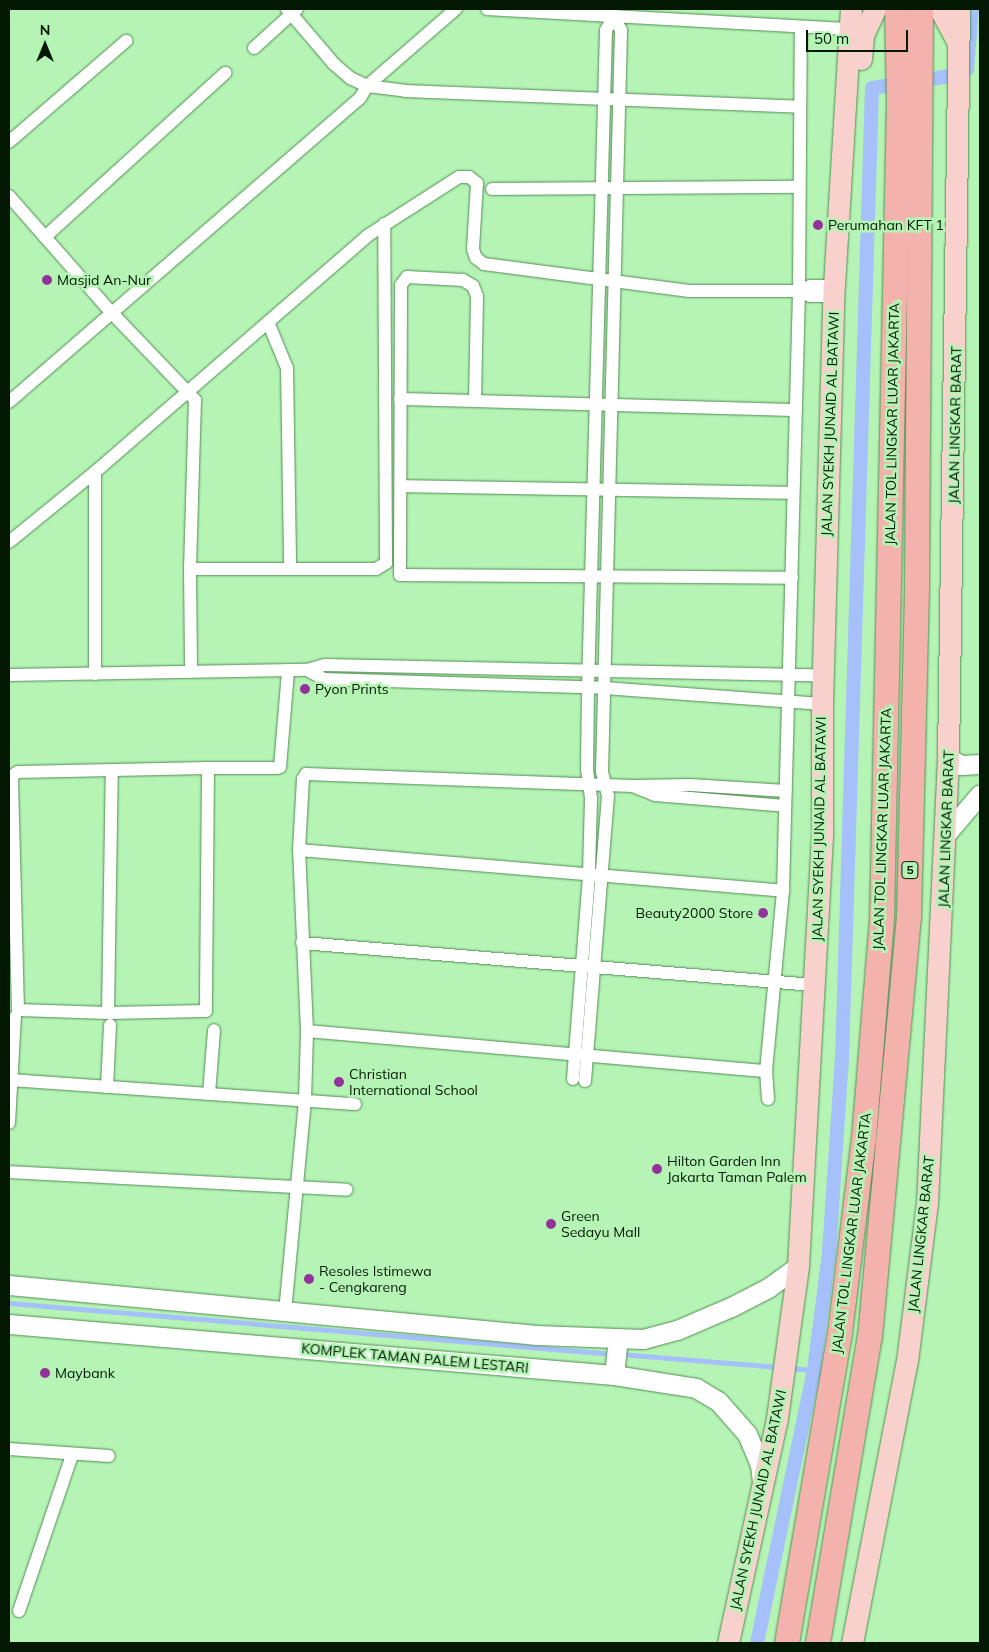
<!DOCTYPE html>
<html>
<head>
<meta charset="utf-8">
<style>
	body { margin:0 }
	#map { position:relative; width:989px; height:1652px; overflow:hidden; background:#b5f4b5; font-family:Mulish,sans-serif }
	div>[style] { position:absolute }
	.stream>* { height:4.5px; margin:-2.25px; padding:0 2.25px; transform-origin:2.25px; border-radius:2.25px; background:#a5c0fb }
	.canal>* { height:14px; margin:-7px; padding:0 7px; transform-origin:7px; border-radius:7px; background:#a5c0fb }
	.roads { filter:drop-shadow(0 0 1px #528d53) drop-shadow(0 0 1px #528d53) }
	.street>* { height:12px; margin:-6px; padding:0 6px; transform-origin:6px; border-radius:6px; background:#fff }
	.secondary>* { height:19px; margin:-9.5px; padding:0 9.5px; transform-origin:9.5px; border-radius:9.5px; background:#fff }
	.primary>* { height:21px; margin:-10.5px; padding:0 10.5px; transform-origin:10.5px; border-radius:10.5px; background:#f8d1cd }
	.highway>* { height:24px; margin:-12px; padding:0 12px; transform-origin:12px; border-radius:12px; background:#f3b2ac }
	.dots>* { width:14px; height:14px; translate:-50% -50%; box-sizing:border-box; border:2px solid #b5f4b5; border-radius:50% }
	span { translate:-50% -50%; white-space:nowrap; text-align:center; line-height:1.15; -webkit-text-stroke:5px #b5f4b5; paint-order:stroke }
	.shield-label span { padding:1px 4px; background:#b5f4b5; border:1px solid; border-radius:4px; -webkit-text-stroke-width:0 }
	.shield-label { font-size:12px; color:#021803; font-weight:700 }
	.poi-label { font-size:14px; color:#021803 }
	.left { translate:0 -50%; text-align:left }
	.right { translate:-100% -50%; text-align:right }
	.street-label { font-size:14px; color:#021803 }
	.frame { position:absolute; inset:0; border:10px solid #021803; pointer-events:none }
	.north { position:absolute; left:20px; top:20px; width:50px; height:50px; -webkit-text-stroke:4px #b5f4b5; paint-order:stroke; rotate:0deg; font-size:14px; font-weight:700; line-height:20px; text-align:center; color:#021803 }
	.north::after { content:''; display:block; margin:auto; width:18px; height:22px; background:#021803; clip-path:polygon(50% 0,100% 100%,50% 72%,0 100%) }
	.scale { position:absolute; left:806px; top:30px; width:102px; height:22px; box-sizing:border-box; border:2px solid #021803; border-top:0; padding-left:6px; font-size:15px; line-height:18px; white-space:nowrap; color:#021803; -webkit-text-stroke:4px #b5f4b5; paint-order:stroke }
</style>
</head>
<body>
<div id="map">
	<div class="stream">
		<div style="left:9px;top:1303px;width:606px;rotate:4.83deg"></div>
		<div style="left:620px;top:1354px;width:158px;rotate:4.7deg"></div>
		<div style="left:790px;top:1368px;width:24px;rotate:5deg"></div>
	</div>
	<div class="canal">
		<div style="left:757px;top:1643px;width:279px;rotate:-78.2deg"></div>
		<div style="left:814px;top:1370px;width:118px;rotate:-82.7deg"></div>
		<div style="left:829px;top:1253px;width:194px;rotate:-86.2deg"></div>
		<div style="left:842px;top:1059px;width:971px;rotate:-88.23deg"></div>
		<div style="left:872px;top:88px;width:86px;rotate:-8.7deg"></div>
		<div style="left:957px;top:75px;width:12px;rotate:-31deg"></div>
		<div style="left:967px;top:69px;width:60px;rotate:-85.2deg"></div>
	</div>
	<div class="roads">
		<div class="street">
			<div style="left:287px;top:9px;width:72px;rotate:49.5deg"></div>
			<div style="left:334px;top:64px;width:21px;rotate:41deg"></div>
			<div style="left:350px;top:78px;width:19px;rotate:25deg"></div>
			<div style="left:367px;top:86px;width:38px;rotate:7deg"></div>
			<div style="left:405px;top:91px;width:395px;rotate:2.3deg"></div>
			<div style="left:487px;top:9px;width:363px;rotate:3.2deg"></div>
			<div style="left:254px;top:48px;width:58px;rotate:-42.2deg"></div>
			<div style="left:9px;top:142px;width:155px;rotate:-40.8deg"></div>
			<div style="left:492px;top:189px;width:306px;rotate:-0.4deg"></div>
			<div style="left:9px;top:196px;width:154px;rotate:48.7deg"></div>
			<div style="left:111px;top:312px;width:122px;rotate:46.3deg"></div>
			<div style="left:195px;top:400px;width:169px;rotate:91.7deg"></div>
			<div style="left:190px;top:569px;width:102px;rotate:89.4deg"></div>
			<div style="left:45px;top:237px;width:244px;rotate:-42.3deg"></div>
			<div style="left:799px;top:291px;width:12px;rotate:24deg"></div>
			<div style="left:810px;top:296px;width:24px"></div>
			<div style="left:268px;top:322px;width:50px;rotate:67.6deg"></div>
			<div style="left:287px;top:368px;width:200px;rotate:89.1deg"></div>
			<div style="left:400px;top:399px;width:396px;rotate:1.6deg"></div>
			<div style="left:475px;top:401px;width:105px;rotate:-88.9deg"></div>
			<div style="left:477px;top:296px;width:11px;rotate:-112deg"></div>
			<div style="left:473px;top:286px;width:12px;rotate:-149deg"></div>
			<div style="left:463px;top:280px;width:56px;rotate:-176.9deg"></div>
			<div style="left:407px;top:277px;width:10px;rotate:127deg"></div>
			<div style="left:401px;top:285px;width:290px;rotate:90.2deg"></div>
			<div style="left:400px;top:575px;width:392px;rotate:0.4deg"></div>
			<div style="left:9px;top:402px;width:464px;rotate:-40.9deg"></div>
			<div style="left:360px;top:98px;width:14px;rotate:-60deg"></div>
			<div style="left:367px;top:86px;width:118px;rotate:-40.9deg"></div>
			<div style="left:95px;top:472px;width:202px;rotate:90deg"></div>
			<div style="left:401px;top:486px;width:392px;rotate:1deg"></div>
			<div style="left:9px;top:542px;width:111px;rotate:-39.1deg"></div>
			<div style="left:95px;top:472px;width:360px;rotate:-40.9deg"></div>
			<div style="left:367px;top:236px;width:109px;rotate:-32.7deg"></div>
			<div style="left:459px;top:177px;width:10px"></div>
			<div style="left:469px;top:177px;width:10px;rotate:37deg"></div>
			<div style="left:477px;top:183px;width:66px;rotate:93.5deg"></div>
			<div style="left:473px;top:249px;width:9px;rotate:72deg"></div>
			<div style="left:476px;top:258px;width:10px;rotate:37deg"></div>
			<div style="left:484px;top:264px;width:207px;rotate:7.5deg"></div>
			<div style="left:689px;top:291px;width:110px"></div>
			<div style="left:799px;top:291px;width:12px;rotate:-24deg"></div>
			<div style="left:810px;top:286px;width:24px"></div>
			<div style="left:190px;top:569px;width:186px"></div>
			<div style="left:376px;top:569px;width:12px;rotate:-31deg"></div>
			<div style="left:386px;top:563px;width:339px;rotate:-90.3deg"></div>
			<div style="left:307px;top:670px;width:19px;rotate:28deg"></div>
			<div style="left:324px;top:679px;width:280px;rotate:1.8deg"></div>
			<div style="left:604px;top:688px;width:219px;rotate:4.2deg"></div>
			<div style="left:9px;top:675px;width:298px;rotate:-1deg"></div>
			<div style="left:307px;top:670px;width:19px;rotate:-16deg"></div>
			<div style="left:325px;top:665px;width:498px;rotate:1.2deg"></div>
			<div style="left:208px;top:768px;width:243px;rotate:90.5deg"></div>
			<div style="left:206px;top:1011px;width:98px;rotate:178.8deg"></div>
			<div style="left:108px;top:1013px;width:90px;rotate:-178.1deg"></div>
			<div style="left:18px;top:1010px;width:234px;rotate:-91.5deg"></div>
			<div style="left:12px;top:776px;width:7px;rotate:-34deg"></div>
			<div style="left:18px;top:772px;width:190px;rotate:-1.2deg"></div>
			<div style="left:208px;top:768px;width:69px"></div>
			<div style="left:277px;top:768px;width:3px;rotate:-18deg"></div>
			<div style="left:280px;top:767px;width:96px;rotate:-85.2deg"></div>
			<div style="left:635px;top:787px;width:22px;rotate:22deg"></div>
			<div style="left:655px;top:795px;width:130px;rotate:4.8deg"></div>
			<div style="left:299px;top:850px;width:486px;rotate:4.8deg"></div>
			<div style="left:302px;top:943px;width:514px;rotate:4.69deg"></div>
			<div style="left:108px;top:1013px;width:242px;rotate:-89.1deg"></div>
			<div style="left:307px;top:1031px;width:461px;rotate:5deg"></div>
			<div style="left:573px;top:1079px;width:206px;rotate:-85.5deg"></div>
			<div style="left:589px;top:874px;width:76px;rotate:-88.5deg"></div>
			<div style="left:591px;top:798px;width:28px;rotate:-98deg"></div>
			<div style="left:587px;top:770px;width:83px;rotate:-89.3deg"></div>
			<div style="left:588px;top:687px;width:657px;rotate:-88.43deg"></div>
			<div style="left:606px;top:30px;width:15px;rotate:-58deg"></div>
			<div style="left:9px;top:1080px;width:347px;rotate:4deg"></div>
			<div style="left:585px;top:1081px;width:286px;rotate:-85.4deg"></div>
			<div style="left:608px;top:796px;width:25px;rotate:-104deg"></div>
			<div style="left:602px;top:772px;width:742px;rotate:-88.53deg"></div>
			<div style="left:621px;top:30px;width:24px;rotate:-120deg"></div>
			<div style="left:107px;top:1087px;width:62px;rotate:-87.2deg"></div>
			<div style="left:209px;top:1094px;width:64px;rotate:-85.5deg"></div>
			<div style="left:768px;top:1099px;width:28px;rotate:-94deg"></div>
			<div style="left:766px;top:1071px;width:181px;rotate:-84.6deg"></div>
			<div style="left:783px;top:891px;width:600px;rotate:-88.47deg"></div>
			<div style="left:799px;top:291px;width:263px;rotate:-89.6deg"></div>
			<div style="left:9px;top:1123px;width:106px;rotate:-86.8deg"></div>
			<div style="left:9px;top:1172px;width:338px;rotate:3deg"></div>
			<div style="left:285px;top:1312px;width:213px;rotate:-84.6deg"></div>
			<div style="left:305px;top:1100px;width:69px;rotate:-88.3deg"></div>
			<div style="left:307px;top:1031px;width:181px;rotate:-92.5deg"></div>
			<div style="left:299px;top:850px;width:71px;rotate:-86.8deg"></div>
			<div style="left:303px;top:779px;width:6px;rotate:-59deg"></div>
			<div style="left:306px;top:774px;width:327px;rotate:2.1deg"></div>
			<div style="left:633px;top:786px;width:57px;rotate:-1deg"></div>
			<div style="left:690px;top:785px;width:96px;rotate:3.6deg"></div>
			<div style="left:9px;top:1449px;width:100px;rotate:4deg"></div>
			<div style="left:19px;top:1611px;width:165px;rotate:-71.2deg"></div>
		</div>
		<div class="secondary">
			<div style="left:948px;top:758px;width:15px;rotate:28deg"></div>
			<div style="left:961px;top:765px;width:19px;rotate:-3deg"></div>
			<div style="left:946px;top:834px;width:52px;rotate:-49.6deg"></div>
			<div style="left:9px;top:1285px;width:530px;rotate:5.41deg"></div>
			<div style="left:537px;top:1335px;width:106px;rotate:2.2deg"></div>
			<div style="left:643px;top:1339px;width:35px;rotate:-15deg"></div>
			<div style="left:677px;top:1330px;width:59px;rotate:-23.1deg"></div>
			<div style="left:731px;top:1307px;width:42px;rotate:-27.2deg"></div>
			<div style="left:768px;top:1288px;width:37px;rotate:-36deg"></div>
			<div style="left:9px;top:1324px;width:607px;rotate:4.82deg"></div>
			<div style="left:614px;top:1375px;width:83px;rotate:9deg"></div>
			<div style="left:696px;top:1388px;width:26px;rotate:31deg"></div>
			<div style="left:718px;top:1401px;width:44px;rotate:48.7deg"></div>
			<div style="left:747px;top:1434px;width:34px;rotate:67deg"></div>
			<div style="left:760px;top:1465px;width:17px;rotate:83deg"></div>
			<div style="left:614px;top:1375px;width:37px;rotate:-84deg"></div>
		</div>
		<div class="primary">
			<div style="left:940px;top:9px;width:36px;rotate:62deg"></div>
			<div style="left:861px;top:59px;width:24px;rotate:-85deg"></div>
			<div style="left:863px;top:35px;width:29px;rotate:-65deg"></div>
			<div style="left:728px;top:1643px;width:230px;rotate:-77.7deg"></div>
			<div style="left:777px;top:1418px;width:153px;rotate:-82.1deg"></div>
			<div style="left:798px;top:1266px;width:436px;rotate:-86.8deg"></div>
			<div style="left:822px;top:831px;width:127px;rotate:-90deg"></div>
			<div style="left:822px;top:704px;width:418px;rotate:-88.4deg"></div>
			<div style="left:834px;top:286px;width:278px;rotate:-86.5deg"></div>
			<div style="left:852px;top:1643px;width:287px;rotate:-79deg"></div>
			<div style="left:907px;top:1361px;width:159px;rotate:-82.8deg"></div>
			<div style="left:927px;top:1203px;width:445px;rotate:-87.3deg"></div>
			<div style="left:948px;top:758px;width:749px;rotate:-89.16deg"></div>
		</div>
		<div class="highway">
			<div style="left:787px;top:1643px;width:314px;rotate:-80.3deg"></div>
			<div style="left:840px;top:1333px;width:196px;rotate:-83deg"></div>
			<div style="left:864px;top:1138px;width:221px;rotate:-85.3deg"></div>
			<div style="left:882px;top:918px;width:816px;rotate:-88.81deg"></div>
			<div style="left:899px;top:102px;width:93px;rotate:-91.2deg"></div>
			<div style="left:818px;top:1643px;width:310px;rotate:-80.4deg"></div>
			<div style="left:870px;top:1337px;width:421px;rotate:-84.7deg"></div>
			<div style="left:909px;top:918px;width:333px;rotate:-88.6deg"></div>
			<div style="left:917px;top:585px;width:576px;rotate:-89.6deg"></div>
		</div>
	</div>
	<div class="dots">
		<div style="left:818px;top:225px;background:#92329a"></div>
		<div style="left:47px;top:280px;background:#92329a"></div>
		<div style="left:305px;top:689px;background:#92329a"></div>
		<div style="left:763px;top:913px;background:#92329a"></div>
		<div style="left:339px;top:1082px;background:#92329a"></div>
		<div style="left:657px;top:1169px;background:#92329a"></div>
		<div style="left:551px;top:1224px;background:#92329a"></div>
		<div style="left:309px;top:1279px;background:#92329a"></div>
		<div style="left:45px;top:1373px;background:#92329a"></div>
	</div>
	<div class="shield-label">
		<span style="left:910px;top:870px">5</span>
	</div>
	<div class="poi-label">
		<span class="left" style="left:828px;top:225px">Perumahan KFT 1</span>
		<span class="left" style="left:57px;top:280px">Masjid An-Nur</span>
		<span class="left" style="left:315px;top:689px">Pyon Prints</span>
		<span class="right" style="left:753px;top:913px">Beauty2000 Store</span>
		<span class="left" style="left:349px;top:1082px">Christian<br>International School</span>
		<span class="left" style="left:667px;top:1169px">Hilton Garden Inn<br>Jakarta Taman Palem</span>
		<span class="left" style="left:561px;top:1224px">Green<br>Sedayu Mall</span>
		<span class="left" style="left:319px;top:1279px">Resoles Istimewa<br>- Cengkareng</span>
		<span class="left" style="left:55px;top:1373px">Maybank</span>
	</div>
	<div class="street-label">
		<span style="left:830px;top:424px;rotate:-88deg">JALAN SYEKH JUNAID AL BATAWI</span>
		<span style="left:892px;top:424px;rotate:-89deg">JALAN TOL LINGKAR LUAR JAKARTA</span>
		<span style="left:955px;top:425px;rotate:-89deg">JALAN LINGKAR BARAT</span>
		<span style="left:819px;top:829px;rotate:-89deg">JALAN SYEKH JUNAID AL BATAWI</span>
		<span style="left:882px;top:829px;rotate:-88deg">JALAN TOL LINGKAR LUAR JAKARTA</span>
		<span style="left:946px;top:829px;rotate:-88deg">JALAN LINGKAR BARAT</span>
		<span style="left:851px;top:1233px;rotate:-83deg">JALAN TOL LINGKAR LUAR JAKARTA</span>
		<span style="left:921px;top:1234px;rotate:-84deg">JALAN LINGKAR BARAT</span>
		<span style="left:415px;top:1358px;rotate:5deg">KOMPLEK TAMAN PALEM LESTARI</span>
		<span style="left:758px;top:1500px;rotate:-78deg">JALAN SYEKH JUNAID AL BATAWI</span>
	</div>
	<div class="frame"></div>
	<div class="north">N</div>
	<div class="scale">50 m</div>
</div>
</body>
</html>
